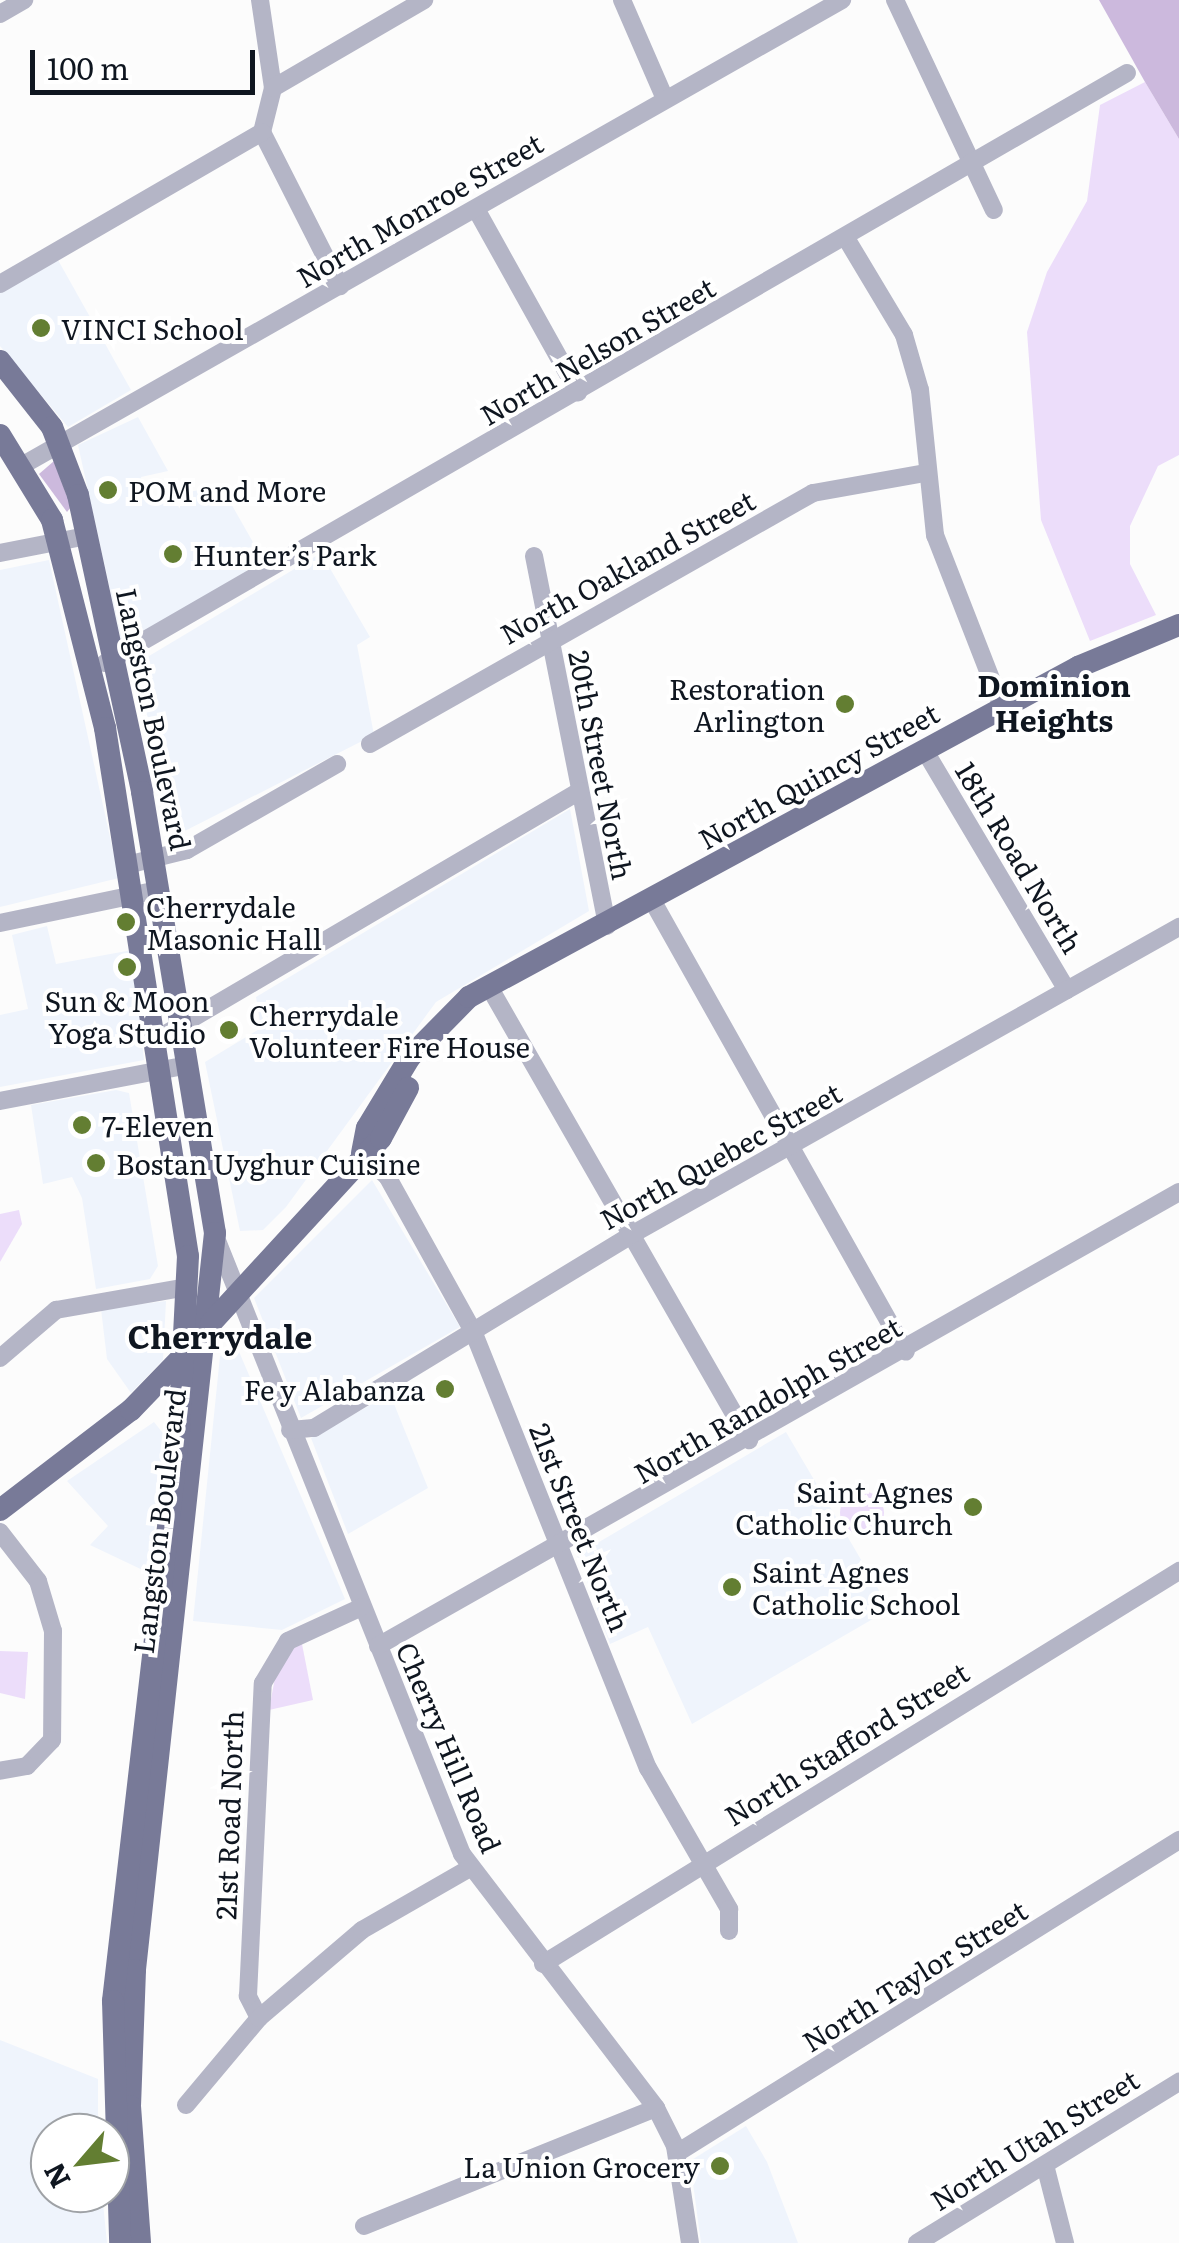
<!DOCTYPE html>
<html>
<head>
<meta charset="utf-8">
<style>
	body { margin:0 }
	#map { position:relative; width:1179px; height:2243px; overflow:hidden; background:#fcfcfc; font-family:Literata,serif }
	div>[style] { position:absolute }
	.built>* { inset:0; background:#eff4fc }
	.green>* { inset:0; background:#ecddfa }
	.round { border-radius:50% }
	.forest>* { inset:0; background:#ccb9dd }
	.minor>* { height:18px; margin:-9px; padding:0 9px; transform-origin:9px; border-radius:9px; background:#b4b5c6 }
	.major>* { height:22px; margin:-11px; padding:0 11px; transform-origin:11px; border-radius:11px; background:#787a98 }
	.dots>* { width:28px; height:28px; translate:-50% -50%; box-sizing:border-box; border:5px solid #fff; border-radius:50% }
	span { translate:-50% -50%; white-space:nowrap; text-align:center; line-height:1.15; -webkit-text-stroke:8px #fff; paint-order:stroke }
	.street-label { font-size:28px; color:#0f1620 }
	.poi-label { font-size:28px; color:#0f1620 }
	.left { translate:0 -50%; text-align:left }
	.right { translate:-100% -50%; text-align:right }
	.neighbourhood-label { font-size:30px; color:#0f1620; font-weight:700 }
	.quarter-label { font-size:32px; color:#0f1620; font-weight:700 }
	.north { position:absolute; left:30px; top:2113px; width:100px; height:100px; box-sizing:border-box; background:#fff; border:2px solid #9fa2a6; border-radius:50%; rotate:242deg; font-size:28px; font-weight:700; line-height:40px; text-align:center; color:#0f1620 }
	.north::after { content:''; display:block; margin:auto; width:35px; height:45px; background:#637e32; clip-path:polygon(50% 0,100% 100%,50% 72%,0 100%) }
	.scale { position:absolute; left:30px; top:50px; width:225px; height:45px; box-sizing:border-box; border:5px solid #0f1620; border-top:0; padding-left:12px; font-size:30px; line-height:35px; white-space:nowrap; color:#0f1620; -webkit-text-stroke:8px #fff; paint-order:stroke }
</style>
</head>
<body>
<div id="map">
	<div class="built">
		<div style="clip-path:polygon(58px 260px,131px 390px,68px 427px,0 346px,0 293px)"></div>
		<div style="clip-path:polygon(138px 417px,168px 471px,141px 477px,145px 500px,221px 486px,258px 551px,241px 560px,249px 575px,122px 644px,78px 445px)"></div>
		<div style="clip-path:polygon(321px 553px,370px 637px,357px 645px,374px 735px,171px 838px,134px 665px)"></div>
		<div style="clip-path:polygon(49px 560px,119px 878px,0 907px,0 570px)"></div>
		<div style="clip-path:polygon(570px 809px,589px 911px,436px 1002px,286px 1207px,263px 1230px,240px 1231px,205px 1062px,261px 1028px,256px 997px)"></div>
		<div style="clip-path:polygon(47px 926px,56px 964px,132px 950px,144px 1060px,0 1087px,0 1015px,28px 1009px,12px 935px)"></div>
		<div style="clip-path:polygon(116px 1090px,129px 1093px,158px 1266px,150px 1279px,96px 1289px,82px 1198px,72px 1177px,43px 1184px,31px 1105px)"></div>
		<div style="clip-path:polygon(372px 1180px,460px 1327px,301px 1418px,254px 1298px)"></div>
		<div style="clip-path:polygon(166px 1301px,163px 1360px,131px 1393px,107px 1359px,101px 1309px)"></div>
		<div style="clip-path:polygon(237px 1347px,345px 1599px,282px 1630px,193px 1621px,220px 1356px)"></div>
		<div style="clip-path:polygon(390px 1394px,428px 1488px,348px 1534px,311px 1438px)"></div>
		<div style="clip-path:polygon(154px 1422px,166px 1437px,149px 1573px,90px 1545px,108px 1526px,67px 1481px)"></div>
		<div style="clip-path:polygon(786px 1432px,890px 1609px,692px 1724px,648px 1627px,610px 1644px,577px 1555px)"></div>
		<div style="clip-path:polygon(0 2040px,98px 2079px,98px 2133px,50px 2133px,50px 2193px,102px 2193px,107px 2243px,0 2243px)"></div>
		<div style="clip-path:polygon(746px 2126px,767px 2162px,798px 2243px,701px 2243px,690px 2161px)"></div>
	</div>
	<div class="green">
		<div style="clip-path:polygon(1145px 82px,1179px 139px,1179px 455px,1158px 466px,1130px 526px,1130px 564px,1156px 615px,1090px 641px,1041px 520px,1027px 332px,1047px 272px,1087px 201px,1100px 105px)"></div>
		<div style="clip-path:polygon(19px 1210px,22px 1224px,0 1262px,0 1214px)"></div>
		<div class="round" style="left:840px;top:1491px;width:44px;height:44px"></div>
		<div style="clip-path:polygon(301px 1639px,313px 1700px,269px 1710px,276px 1672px)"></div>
		<div style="clip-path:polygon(0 1651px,28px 1652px,25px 1699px,0 1693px)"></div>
	</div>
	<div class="forest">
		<div style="clip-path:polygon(1099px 0,1179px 0,1179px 139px,1145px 82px)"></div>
		<div style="clip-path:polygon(54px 461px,71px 507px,67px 512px,39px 474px)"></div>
	</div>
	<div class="minor">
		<div style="left:260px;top:0;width:89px;rotate:81.6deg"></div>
		<div style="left:273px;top:88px;width:45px;rotate:104deg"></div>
		<div style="left:262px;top:132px;width:173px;rotate:63.1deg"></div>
		<div style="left:622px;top:0;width:108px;rotate:66.5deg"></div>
		<div style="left:895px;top:0;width:232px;rotate:64.8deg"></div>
		<div style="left:0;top:14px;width:28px;rotate:-30deg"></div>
		<div style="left:273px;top:88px;width:175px;rotate:-30.2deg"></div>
		<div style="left:476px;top:209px;width:210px;rotate:60.9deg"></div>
		<div style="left:846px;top:238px;width:113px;rotate:59.1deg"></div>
		<div style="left:904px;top:335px;width:57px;rotate:73.8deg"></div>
		<div style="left:920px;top:390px;width:146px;rotate:84.1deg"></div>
		<div style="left:935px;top:535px;width:187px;rotate:68.7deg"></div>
		<div style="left:0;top:284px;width:303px;rotate:-30.1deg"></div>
		<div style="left:23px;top:465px;width:942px;rotate:-29.59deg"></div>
		<div style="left:0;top:553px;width:89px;rotate:-11.1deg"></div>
		<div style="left:534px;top:556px;width:377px;rotate:78.8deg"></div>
		<div style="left:105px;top:663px;width:1180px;rotate:-30deg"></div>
		<div style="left:370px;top:744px;width:509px;rotate:-29.54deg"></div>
		<div style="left:813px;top:493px;width:114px;rotate:-10.1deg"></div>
		<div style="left:925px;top:751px;width:278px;rotate:59.3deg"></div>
		<div style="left:131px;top:864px;width:58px;rotate:-14deg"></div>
		<div style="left:187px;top:850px;width:173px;rotate:-29.8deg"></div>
		<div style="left:652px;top:900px;width:518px;rotate:60.67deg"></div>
		<div style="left:0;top:923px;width:161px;rotate:-11.8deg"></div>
		<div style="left:491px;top:990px;width:519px;rotate:60.17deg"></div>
		<div style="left:157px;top:1039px;width:490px;rotate:-30.4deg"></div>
		<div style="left:0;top:1101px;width:187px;rotate:-10.8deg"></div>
		<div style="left:362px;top:1153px;width:34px;rotate:43deg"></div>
		<div style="left:387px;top:1176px;width:177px;rotate:61deg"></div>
		<div style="left:473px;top:1331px;width:471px;rotate:68.2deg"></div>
		<div style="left:648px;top:1768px;width:163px;rotate:60.1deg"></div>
		<div style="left:729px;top:1909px;width:22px;rotate:90deg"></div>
		<div style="left:216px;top:1238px;width:663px;rotate:68.23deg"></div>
		<div style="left:462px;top:1854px;width:320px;rotate:52.6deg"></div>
		<div style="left:656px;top:2108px;width:42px;rotate:63.4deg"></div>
		<div style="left:675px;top:2146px;width:98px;rotate:81.2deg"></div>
		<div style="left:0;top:1358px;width:74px;rotate:-40.6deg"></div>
		<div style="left:56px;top:1310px;width:134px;rotate:-9.9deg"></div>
		<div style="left:290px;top:1430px;width:24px;rotate:-5deg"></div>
		<div style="left:314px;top:1428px;width:371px;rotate:-31.3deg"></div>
		<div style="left:631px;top:1235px;width:629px;rotate:-29.34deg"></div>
		<div style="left:0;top:1532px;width:62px;rotate:52.2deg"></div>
		<div style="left:38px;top:1581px;width:52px;rotate:73.3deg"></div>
		<div style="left:53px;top:1631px;width:109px;rotate:90.5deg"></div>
		<div style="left:52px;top:1740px;width:36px;rotate:134deg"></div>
		<div style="left:27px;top:1766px;width:27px;rotate:170deg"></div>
		<div style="left:378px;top:1646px;width:921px;rotate:-29.54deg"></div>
		<div style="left:543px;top:1964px;width:748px;rotate:-31.71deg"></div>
		<div style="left:259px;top:2018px;width:25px;rotate:-117deg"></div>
		<div style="left:248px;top:1996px;width:313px;rotate:-87.3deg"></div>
		<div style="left:263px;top:1683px;width:49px;rotate:-59.2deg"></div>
		<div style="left:288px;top:1641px;width:81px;rotate:-24.7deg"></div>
		<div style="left:186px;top:2105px;width:114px;rotate:-50deg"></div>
		<div style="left:259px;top:2018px;width:135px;rotate:-40.5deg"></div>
		<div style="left:362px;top:1930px;width:125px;rotate:-29.9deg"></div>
		<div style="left:677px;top:2153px;width:592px;rotate:-31.94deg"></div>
		<div style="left:1045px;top:2165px;width:81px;rotate:75.6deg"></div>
		<div style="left:364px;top:2226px;width:315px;rotate:-22deg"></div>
		<div style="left:917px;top:2243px;width:308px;rotate:-31.6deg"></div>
	</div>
	<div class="major">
		<div style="left:0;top:361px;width:84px;rotate:51.8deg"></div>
		<div style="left:52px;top:427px;width:73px;rotate:69.1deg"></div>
		<div style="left:78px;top:495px;width:304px;rotate:77.8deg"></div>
		<div style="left:142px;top:792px;width:447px;rotate:80.6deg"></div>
		<div style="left:215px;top:1233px;width:741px;rotate:96.2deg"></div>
		<div style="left:135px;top:1970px;width:136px;rotate:92.1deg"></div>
		<div style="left:130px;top:2106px;width:137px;rotate:85.8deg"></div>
		<div style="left:0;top:435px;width:100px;rotate:58.5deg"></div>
		<div style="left:52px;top:520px;width:215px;rotate:75.7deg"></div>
		<div style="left:105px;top:728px;width:534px;rotate:81.07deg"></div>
		<div style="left:188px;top:1256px;width:176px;rotate:92.9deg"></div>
		<div style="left:179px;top:1432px;width:573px;rotate:96.62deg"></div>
		<div style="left:113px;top:2001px;width:242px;rotate:88.3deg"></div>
		<div style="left:362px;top:1153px;width:25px;rotate:-79deg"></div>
		<div style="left:367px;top:1128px;width:83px;rotate:-58.8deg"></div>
		<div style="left:410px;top:1057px;width:84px;rotate:-45.5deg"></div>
		<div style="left:469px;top:997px;width:693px;rotate:-28.45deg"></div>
		<div style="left:1078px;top:667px;width:109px;rotate:-22.6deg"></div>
		<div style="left:211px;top:1323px;width:251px;rotate:-47.4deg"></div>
		<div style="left:381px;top:1138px;width:57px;rotate:-61.6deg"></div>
		<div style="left:0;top:1510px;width:165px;rotate:-37.4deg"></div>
		<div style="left:131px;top:1410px;width:81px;rotate:-46deg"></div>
	</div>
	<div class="dots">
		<div style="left:41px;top:328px;background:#637e32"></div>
		<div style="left:108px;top:490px;background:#637e32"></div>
		<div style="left:173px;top:554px;background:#637e32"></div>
		<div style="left:845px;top:704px;background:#637e32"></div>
		<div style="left:126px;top:922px;background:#637e32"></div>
		<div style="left:127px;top:967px;background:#637e32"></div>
		<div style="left:229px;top:1030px;background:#637e32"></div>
		<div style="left:82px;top:1125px;background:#637e32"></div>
		<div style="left:96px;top:1163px;background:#637e32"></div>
		<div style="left:445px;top:1389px;background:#637e32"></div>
		<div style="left:973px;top:1507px;background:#637e32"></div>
		<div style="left:732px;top:1587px;background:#637e32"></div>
		<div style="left:720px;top:2166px;background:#637e32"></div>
	</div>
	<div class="street-label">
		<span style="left:419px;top:209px;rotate:-30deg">North Monroe Street</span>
		<span style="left:597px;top:350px;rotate:-30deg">North Nelson Street</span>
		<span style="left:627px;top:566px;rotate:-29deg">North Oakland Street</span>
		<span style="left:155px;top:719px;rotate:78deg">Langston Boulevard</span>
		<span style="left:602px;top:765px;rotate:79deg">20th Street North</span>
		<span style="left:818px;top:775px;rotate:-29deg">North Quincy Street</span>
		<span style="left:1020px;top:857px;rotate:59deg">18th Road North</span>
		<span style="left:720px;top:1155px;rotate:-29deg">North Quebec Street</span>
		<span style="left:767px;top:1399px;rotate:-30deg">North Randolph Street</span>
		<span style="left:158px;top:1521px;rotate:-83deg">Langston Boulevard</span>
		<span style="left:581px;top:1527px;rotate:68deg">21st Street North</span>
		<span style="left:846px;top:1743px;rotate:-32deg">North Stafford Street</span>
		<span style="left:450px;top:1747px;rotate:67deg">Cherry Hill Road</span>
		<span style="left:228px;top:1815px;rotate:-88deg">21st Road North</span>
		<span style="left:914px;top:1975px;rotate:-32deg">North Taylor Street</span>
		<span style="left:1034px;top:2139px;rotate:-32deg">North Utah Street</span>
	</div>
	<div class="poi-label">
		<span class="left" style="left:61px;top:328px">VINCI School</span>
		<span class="left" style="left:128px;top:490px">POM and More</span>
		<span class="left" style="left:193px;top:554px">Hunter’s Park</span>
		<span class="right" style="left:825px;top:704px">Restoration<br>Arlington</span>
		<span class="left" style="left:146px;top:922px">Cherrydale<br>Masonic Hall</span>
		<span style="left:127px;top:1016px">Sun &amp; Moon<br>Yoga Studio</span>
		<span class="left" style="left:249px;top:1030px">Cherrydale<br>Volunteer Fire House</span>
		<span class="left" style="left:102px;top:1125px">7-Eleven</span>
		<span class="left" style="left:116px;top:1163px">Bostan Uyghur Cuisine</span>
		<span class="right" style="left:425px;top:1389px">Fe y Alabanza</span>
		<span class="right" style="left:953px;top:1507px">Saint Agnes<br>Catholic Church</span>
		<span class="left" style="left:752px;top:1587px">Saint Agnes<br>Catholic School</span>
		<span class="right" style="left:700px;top:2166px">La Union Grocery</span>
	</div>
	<div class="neighbourhood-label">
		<span style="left:1054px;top:701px">Dominion<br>Heights</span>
	</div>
	<div class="quarter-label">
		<span style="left:220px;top:1335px">Cherrydale</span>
	</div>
	<div class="north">N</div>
	<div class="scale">100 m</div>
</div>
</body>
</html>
